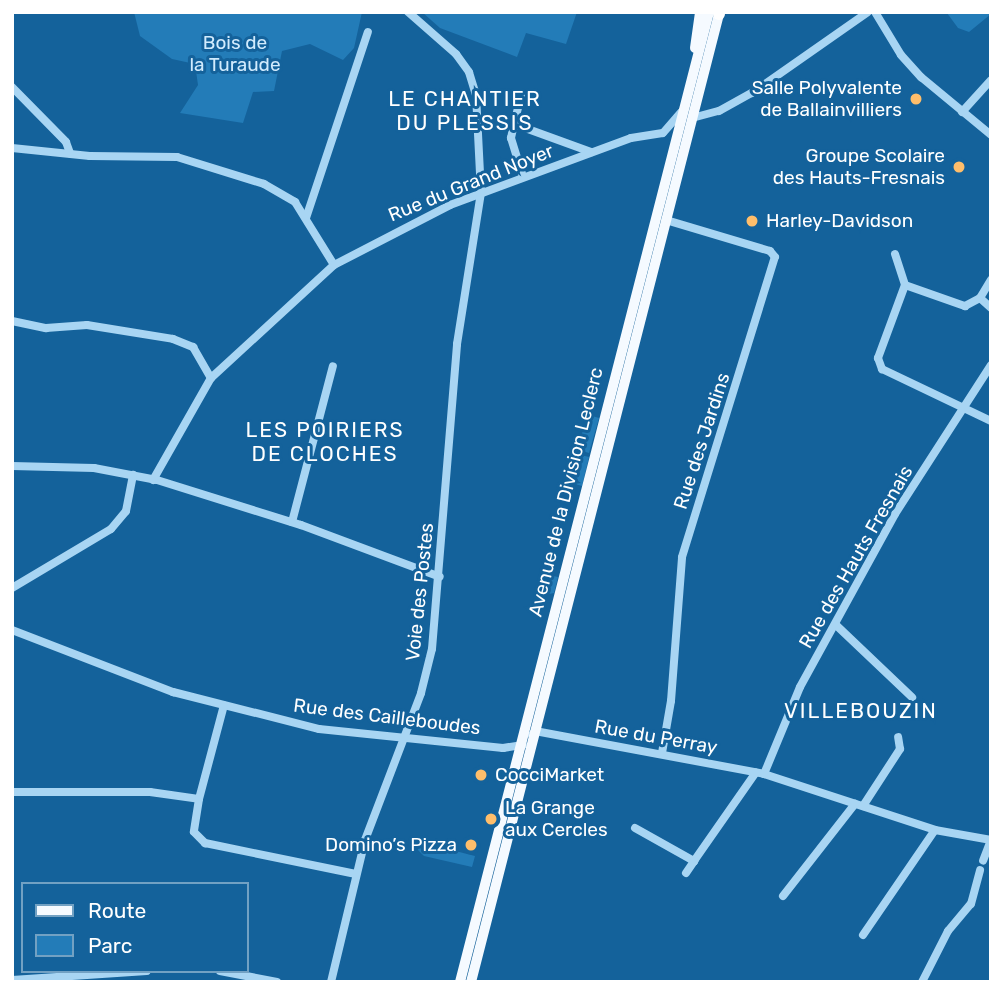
<!DOCTYPE html>
<html>
<head>
<meta charset="utf-8">
<style>
	body { margin:0 }
	#map { position:relative; width:1003px; height:994px; overflow:hidden; background:#14629b; font-family:Rubik,sans-serif }
	div>[style] { position:absolute }
	.green>* { inset:0; background:#237cb8 }
	.minor>* { height:8px; margin:-4px; padding:0 4px; transform-origin:4px; border-radius:4px; background:#a8d5f3 }
	.major>* { height:10px; margin:-5px; padding:0 5px; transform-origin:5px; border-radius:5px; background:#f5faff }
	.highway>* { height:12px; margin:-6px; padding:0 6px; transform-origin:6px; border-radius:6px; background:#fff }
	.dots>* { width:19px; height:19px; translate:-50% -50%; box-sizing:border-box; border:4px solid #14629b; border-radius:50% }
	span { translate:-50% -50%; white-space:nowrap; text-align:center; line-height:1.15; -webkit-text-stroke:6px #14629b; paint-order:stroke }
	.park-label { font-size:19px; color:#d1ebfd }
	.poi-label { font-size:19px; color:#fff }
	.right { translate:-100% -50%; text-align:right }
	.left { translate:0 -50%; text-align:left }
	.street-label { font-size:19px; color:#fff }
	.neighbourhood-label { font-size:21px; color:#fff; letter-spacing:2px }
	.frame { position:absolute; inset:0; border:14px solid #fff; pointer-events:none }
	.legend { position:absolute; left:21px; top:882px; width:228px; height:91px; box-sizing:border-box; background:#14629b; border:2px solid #72a1c3; margin:0; padding:9px 12px; list-style:none; font-size:21px; color:#fff }
	.legend li { display:flex; align-items:center; gap:14px; height:35px }
	.legend b { width:35px; border:2px solid #72a1c3 }
</style>
</head>
<body>
<div id="map">
	<div class="green">
		<div style="clip-path:polygon(134px 12px,362px 12px,354px 48px,343px 60px,310px 44px,282px 51px,274px 91px,253px 92px,243px 123px,180px 113px,198px 85px,195px 64px,172px 59px,140px 36px)"></div>
		<div style="clip-path:polygon(422px 12px,577px 12px,566px 44px,526px 33px,517px 57px,440px 28px)"></div>
		<div style="clip-path:polygon(947px 13px,991px 12px,991px 14px,969px 32px,958px 28px)"></div>
		<div style="clip-path:polygon(589px 415px,599px 418px,589px 453px,576px 449px)"></div>
		<div style="clip-path:polygon(573px 453px,589px 457px,582px 486px,565px 481px)"></div>
		<div style="clip-path:polygon(544px 574px,558px 577px,554px 593px,544px 595px,538px 610px,536px 596px)"></div>
		<div style="clip-path:polygon(420px 842px,475px 856px,472px 867px,424px 856px,418px 850px)"></div>
	</div>
	<div class="minor">
		<div style="left:875px;top:12px;width:50px;rotate:58.8deg"></div>
		<div style="left:901px;top:55px;width:30px;rotate:48deg"></div>
		<div style="left:921px;top:77px;width:91px;rotate:39.6deg"></div>
		<div style="left:12px;top:87px;width:77px;rotate:45.5deg"></div>
		<div style="left:66px;top:142px;width:12px;rotate:70deg"></div>
		<div style="left:962px;top:112px;width:43px;rotate:-47.8deg"></div>
		<div style="left:692px;top:118px;width:28px;rotate:-15deg"></div>
		<div style="left:719px;top:111px;width:38px;rotate:-29deg"></div>
		<div style="left:752px;top:93px;width:141px;rotate:-34.9deg"></div>
		<div style="left:514px;top:124px;width:30px;rotate:-76deg"></div>
		<div style="left:12px;top:148px;width:78px;rotate:5.9deg"></div>
		<div style="left:90px;top:156px;width:87px;rotate:0.7deg"></div>
		<div style="left:177px;top:157px;width:91px;rotate:17.2deg"></div>
		<div style="left:264px;top:184px;width:36px;rotate:30deg"></div>
		<div style="left:295px;top:202px;width:74px;rotate:58.2deg"></div>
		<div style="left:523px;top:177px;width:41px;rotate:-107.1deg"></div>
		<div style="left:511px;top:138px;width:14px;rotate:-78deg"></div>
		<div style="left:514px;top:124px;width:82px;rotate:20deg"></div>
		<div style="left:306px;top:218px;width:196px;rotate:-71.6deg"></div>
		<div style="left:895px;top:254px;width:33px;rotate:72deg"></div>
		<div style="left:905px;top:285px;width:78px;rotate:110.3deg"></div>
		<div style="left:878px;top:358px;width:12px;rotate:70deg"></div>
		<div style="left:882px;top:369px;width:121px;rotate:25.5deg"></div>
		<div style="left:905px;top:285px;width:64px;rotate:19.3deg"></div>
		<div style="left:965px;top:306px;width:17px;rotate:-28deg"></div>
		<div style="left:980px;top:298px;width:21px;rotate:-59deg"></div>
		<div style="left:980px;top:298px;width:15px;rotate:42deg"></div>
		<div style="left:12px;top:321px;width:35px;rotate:12deg"></div>
		<div style="left:46px;top:328px;width:41px;rotate:-4.2deg"></div>
		<div style="left:87px;top:325px;width:87px;rotate:9.2deg"></div>
		<div style="left:173px;top:339px;width:22px;rotate:22deg"></div>
		<div style="left:193px;top:347px;width:36px;rotate:60deg"></div>
		<div style="left:12px;top:466px;width:82px;rotate:1.4deg"></div>
		<div style="left:94px;top:468px;width:64px;rotate:10.8deg"></div>
		<div style="left:157px;top:480px;width:151px;rotate:17.4deg"></div>
		<div style="left:301px;top:525px;width:148px;rotate:20.5deg"></div>
		<div style="left:153px;top:480px;width:117px;rotate:-60.4deg"></div>
		<div style="left:211px;top:378px;width:167px;rotate:-42.6deg"></div>
		<div style="left:334px;top:265px;width:131px;rotate:-27.3deg"></div>
		<div style="left:450px;top:205px;width:193px;rotate:-20.3deg"></div>
		<div style="left:631px;top:138px;width:32px;rotate:-9deg"></div>
		<div style="left:663px;top:133px;width:28px;rotate:-49deg"></div>
		<div style="left:292px;top:522px;width:161px;rotate:-75.3deg"></div>
		<div style="left:12px;top:588px;width:115px;rotate:-30.8deg"></div>
		<div style="left:111px;top:529px;width:23px;rotate:-50deg"></div>
		<div style="left:126px;top:511px;width:37px;rotate:-79deg"></div>
		<div style="left:836px;top:625px;width:105px;rotate:43.5deg"></div>
		<div style="left:12px;top:630px;width:173px;rotate:21.1deg"></div>
		<div style="left:173px;top:692px;width:151px;rotate:14.2deg"></div>
		<div style="left:319px;top:729px;width:185px;rotate:5.9deg"></div>
		<div style="left:503px;top:748px;width:20px;rotate:-9deg"></div>
		<div style="left:532px;top:735px;width:5px;rotate:-53deg"></div>
		<div style="left:535px;top:731px;width:233px;rotate:10.6deg"></div>
		<div style="left:764px;top:774px;width:180px;rotate:18.1deg"></div>
		<div style="left:935px;top:830px;width:57px;rotate:10.1deg"></div>
		<div style="left:991px;top:840px;width:22px;rotate:111deg"></div>
		<div style="left:662px;top:753px;width:53px;rotate:-80.2deg"></div>
		<div style="left:671px;top:701px;width:144px;rotate:-85.6deg"></div>
		<div style="left:682px;top:557px;width:314px;rotate:-72.8deg"></div>
		<div style="left:775px;top:257px;width:8px;rotate:-130deg"></div>
		<div style="left:770px;top:251px;width:109px;rotate:-163.4deg"></div>
		<div style="left:764px;top:774px;width:94px;rotate:-67.5deg"></div>
		<div style="left:800px;top:687px;width:197px;rotate:-61.2deg"></div>
		<div style="left:895px;top:514px;width:177px;rotate:-57.2deg"></div>
		<div style="left:12px;top:792px;width:138px"></div>
		<div style="left:150px;top:792px;width:49px;rotate:8.1deg"></div>
		<div style="left:199px;top:799px;width:33px;rotate:99deg"></div>
		<div style="left:194px;top:832px;width:16px;rotate:45deg"></div>
		<div style="left:205px;top:843px;width:154px;rotate:11.6deg"></div>
		<div style="left:199px;top:799px;width:97px;rotate:-75.1deg"></div>
		<div style="left:863px;top:806px;width:68px;rotate:-57deg"></div>
		<div style="left:900px;top:749px;width:12px;rotate:-99deg"></div>
		<div style="left:635px;top:828px;width:68px;rotate:29.2deg"></div>
		<div style="left:694px;top:861px;width:108px;rotate:-55.1deg"></div>
		<div style="left:686px;top:873px;width:14px;rotate:-56deg"></div>
		<div style="left:783px;top:896px;width:117px;rotate:-52deg"></div>
		<div style="left:863px;top:935px;width:127px;rotate:-55.6deg"></div>
		<div style="left:220px;top:971px;width:58px;rotate:10.9deg"></div>
		<div style="left:12px;top:980px;width:135px;rotate:-3.8deg"></div>
		<div style="left:331px;top:982px;width:146px;rotate:-76.5deg"></div>
		<div style="left:365px;top:840px;width:157px;rotate:-69.1deg"></div>
		<div style="left:421px;top:693px;width:45px;rotate:-76deg"></div>
		<div style="left:432px;top:649px;width:306px;rotate:-85.3deg"></div>
		<div style="left:457px;top:344px;width:153px;rotate:-81deg"></div>
		<div style="left:481px;top:193px;width:98px;rotate:-92.9deg"></div>
		<div style="left:476px;top:95px;width:24px;rotate:-107deg"></div>
		<div style="left:469px;top:72px;width:22px;rotate:-126deg"></div>
		<div style="left:456px;top:54px;width:64px;rotate:-138.8deg"></div>
		<div style="left:922px;top:982px;width:57px;rotate:-63deg"></div>
		<div style="left:948px;top:931px;width:35px;rotate:-50deg"></div>
		<div style="left:971px;top:904px;width:35px;rotate:-75deg"></div>
	</div>
	<div class="major">
		<div style="left:695px;top:48px;width:36px;rotate:-82deg"></div>
		<div style="left:460px;top:982px;width:1001px;rotate:-75.6deg"></div>
		<div style="left:471px;top:982px;width:999px;rotate:-75.63deg"></div>
	</div>
	<div class="highway">
		<div style="left:719px;top:14px;width:2px;rotate:-90deg"></div>
	</div>
	<div class="dots">
		<div style="left:916px;top:99px;background:#ffbe6b"></div>
		<div style="left:959px;top:167px;background:#ffbe6b"></div>
		<div style="left:752px;top:221px;background:#ffbe6b"></div>
		<div style="left:481px;top:775px;background:#ffbe6b"></div>
		<div style="left:491px;top:819px;background:#ffbe6b"></div>
		<div style="left:471px;top:845px;background:#ffbe6b"></div>
	</div>
	<div class="park-label">
		<span style="left:235px;top:54px">Bois de<br>la Turaude</span>
	</div>
	<div class="poi-label">
		<span class="right" style="left:902px;top:99px">Salle Polyvalente<br>de Ballainvilliers</span>
		<span class="right" style="left:945px;top:167px">Groupe Scolaire<br>des Hauts-Fresnais</span>
		<span class="left" style="left:766px;top:221px">Harley-Davidson</span>
		<span class="left" style="left:495px;top:775px">CocciMarket</span>
		<span class="left" style="left:505px;top:819px">La Grange<br>aux Cercles</span>
		<span class="right" style="left:457px;top:845px">Domino’s Pizza</span>
	</div>
	<div class="street-label">
		<span style="left:471px;top:183px;rotate:-22deg">Rue du Grand Noyer</span>
		<span style="left:702px;top:441px;rotate:-72deg">Rue des Jardins</span>
		<span style="left:566px;top:492px;rotate:-76deg">Avenue de la Division Leclerc</span>
		<span style="left:856px;top:557px;rotate:-60deg">Rue des Hauts Fresnais</span>
		<span style="left:420px;top:592px;rotate:-84deg">Voie des Postes</span>
		<span style="left:387px;top:717px;rotate:7deg">Rue des Cailleboudes</span>
		<span style="left:656px;top:737px;rotate:10deg">Rue du Perray</span>
	</div>
	<div class="neighbourhood-label">
		<span style="left:465px;top:111px">LE CHANTIER<br>DU PLESSIS</span>
		<span style="left:325px;top:442px">LES POIRIERS<br>DE CLOCHES</span>
		<span style="left:861px;top:711px">VILLEBOUZIN</span>
	</div>
	<div class="frame"></div>
	<ul class="legend">
	<li><b style="height:9px;background:#f5faff"></b>Route</li>
	<li><b style="height:19px;background:#237cb8"></b>Parc</li>
	</ul>
</div>
</body>
</html>
